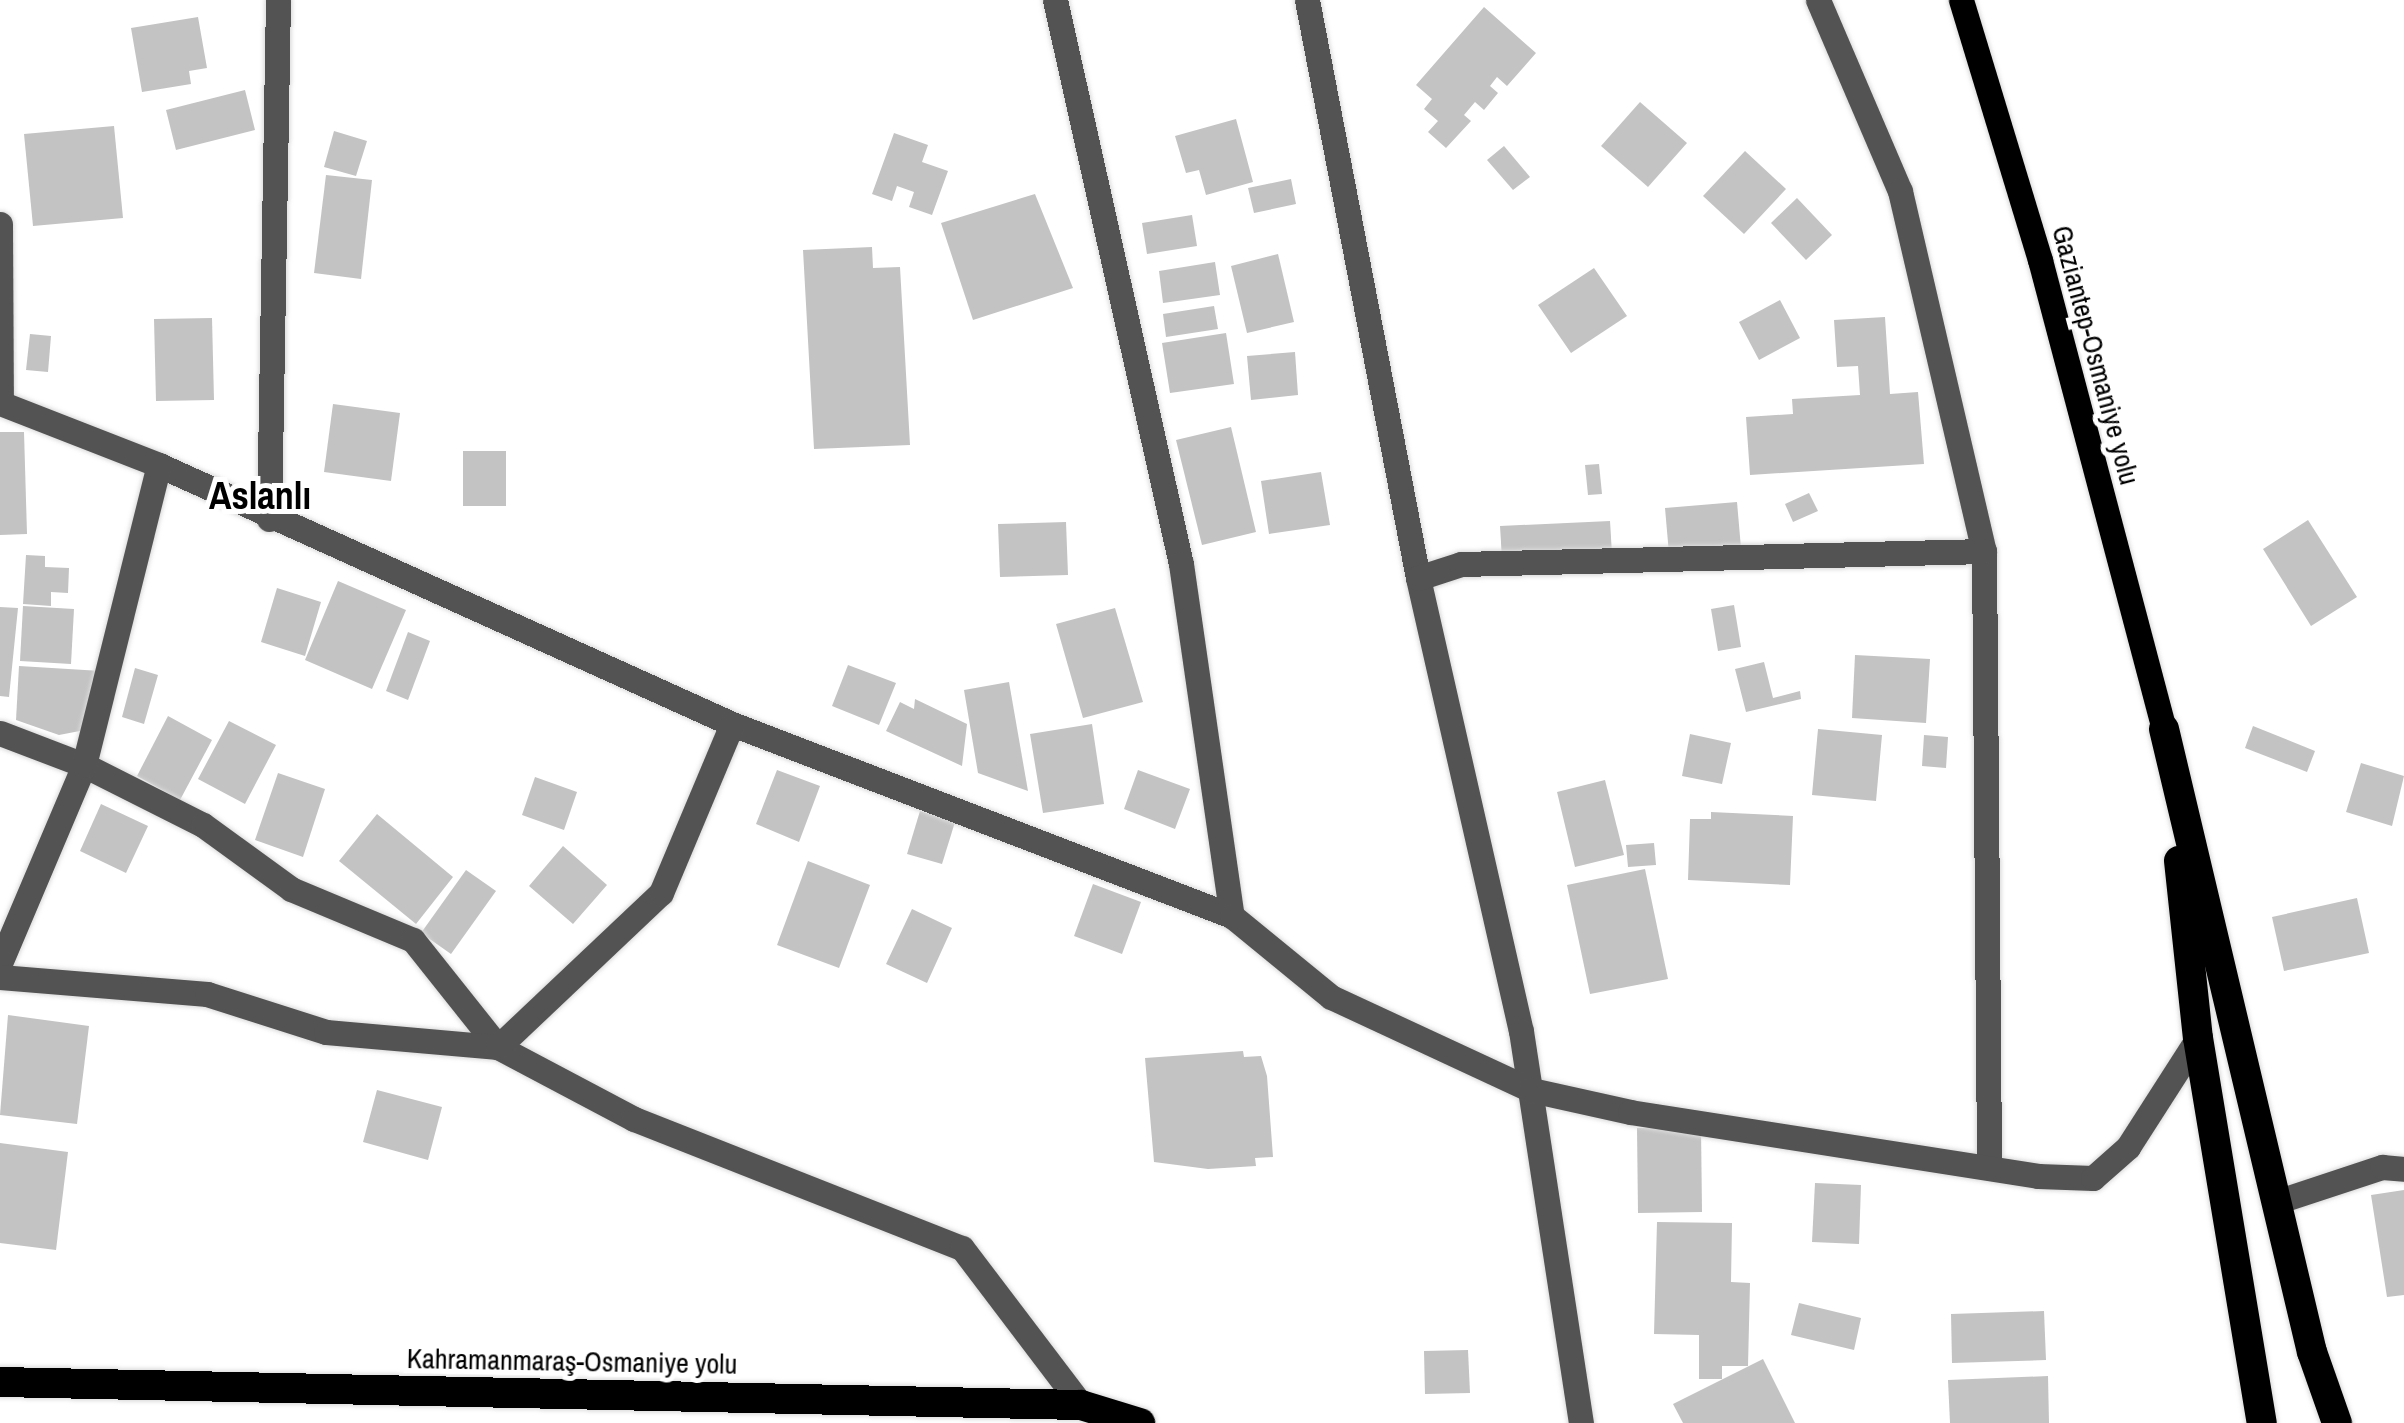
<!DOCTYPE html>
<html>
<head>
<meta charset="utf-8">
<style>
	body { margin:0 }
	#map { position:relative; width:2404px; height:1423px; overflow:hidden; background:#fff; font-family:"Archivo Narrow",sans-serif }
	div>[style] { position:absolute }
	.building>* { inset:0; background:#c3c3c3 }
	.roads { filter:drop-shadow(0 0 2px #dbdbdb) drop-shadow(0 0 2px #dbdbdb) }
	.minor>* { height:25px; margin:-12.5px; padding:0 12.5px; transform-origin:12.5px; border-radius:12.5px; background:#535353 }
	.major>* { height:25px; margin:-12.5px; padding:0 12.5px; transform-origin:12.5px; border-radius:12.5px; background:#000 }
	.highway>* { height:30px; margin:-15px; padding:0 15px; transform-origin:15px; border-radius:15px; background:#000 }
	span { translate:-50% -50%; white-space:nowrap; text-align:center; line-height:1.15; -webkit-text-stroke:10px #fff; paint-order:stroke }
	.street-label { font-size:28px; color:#000 }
	.district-label { font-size:38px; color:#000; font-weight:700 }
</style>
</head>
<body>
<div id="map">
	<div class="building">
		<div style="clip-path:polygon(1484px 7px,1536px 53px,1507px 86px,1497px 77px,1490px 86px,1498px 93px,1484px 110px,1475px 102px,1464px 115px,1471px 121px,1446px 148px,1428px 132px,1438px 121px,1424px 109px,1432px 99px,1416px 85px)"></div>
		<div style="clip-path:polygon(198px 17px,207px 68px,189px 71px,191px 84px,142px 92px,131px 28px)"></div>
		<div style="clip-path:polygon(245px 90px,255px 130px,176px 150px,166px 110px)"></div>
		<div style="clip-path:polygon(1640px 102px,1687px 143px,1648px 187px,1601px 146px)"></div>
		<div style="clip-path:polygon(1236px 119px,1253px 182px,1206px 195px,1199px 170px,1186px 173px,1175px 136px)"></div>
		<div style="clip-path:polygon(114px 126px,123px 218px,33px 226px,24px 134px)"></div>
		<div style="clip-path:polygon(334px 131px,367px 141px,356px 176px,324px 167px)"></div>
		<div style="clip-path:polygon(894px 133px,928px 145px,922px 162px,948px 171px,932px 215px,909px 207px,914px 192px,897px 186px,892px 201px,872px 194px)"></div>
		<div style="clip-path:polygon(1504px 146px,1530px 177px,1513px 190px,1487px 160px)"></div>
		<div style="clip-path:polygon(1745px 151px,1786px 189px,1744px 234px,1703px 196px)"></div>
		<div style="clip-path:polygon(326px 175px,372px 180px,361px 279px,314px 273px)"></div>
		<div style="clip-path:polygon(1291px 179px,1296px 204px,1254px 213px,1248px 188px)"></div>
		<div style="clip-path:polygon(1035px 194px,1073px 288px,973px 320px,941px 223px)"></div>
		<div style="clip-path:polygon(1797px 198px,1832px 235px,1806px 260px,1771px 223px)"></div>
		<div style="clip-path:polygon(1192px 215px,1197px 246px,1147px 254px,1142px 223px)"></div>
		<div style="clip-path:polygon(872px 247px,873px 268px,900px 267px,910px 445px,814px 449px,803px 250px)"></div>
		<div style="clip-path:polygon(1278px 254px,1294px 322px,1247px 333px,1231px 266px)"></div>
		<div style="clip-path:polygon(1215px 262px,1220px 295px,1163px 303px,1159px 271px)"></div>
		<div style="clip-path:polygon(1594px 268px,1627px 316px,1571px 353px,1538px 305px)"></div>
		<div style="clip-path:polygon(1780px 300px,1800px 338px,1759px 360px,1739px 322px)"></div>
		<div style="clip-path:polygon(1214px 306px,1218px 329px,1166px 337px,1163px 314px)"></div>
		<div style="clip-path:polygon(1885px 317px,1890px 394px,1918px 392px,1924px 464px,1750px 475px,1746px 417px,1793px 414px,1792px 399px,1860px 395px,1858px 366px,1837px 367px,1834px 320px)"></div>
		<div style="clip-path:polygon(212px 318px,214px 400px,156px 401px,154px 319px)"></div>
		<div style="clip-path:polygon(1226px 333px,1234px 384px,1170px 393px,1162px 343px)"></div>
		<div style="clip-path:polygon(30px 334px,51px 336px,48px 372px,26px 370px)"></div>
		<div style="clip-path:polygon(1295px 352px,1298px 395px,1251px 400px,1247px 356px)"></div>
		<div style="clip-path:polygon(333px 404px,400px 413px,391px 481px,324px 472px)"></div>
		<div style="clip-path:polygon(1231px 427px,1256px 532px,1202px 545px,1176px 440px)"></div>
		<div style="clip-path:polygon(0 432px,24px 432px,27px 534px,0 535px)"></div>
		<div style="clip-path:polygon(463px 451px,506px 451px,506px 506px,463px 506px)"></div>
		<div style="clip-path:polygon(1599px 464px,1602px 494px,1588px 495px,1585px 465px)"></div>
		<div style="clip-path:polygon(1321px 472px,1330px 525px,1269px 534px,1261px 481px)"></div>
		<div style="clip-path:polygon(1809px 493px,1818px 511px,1793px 522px,1785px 504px)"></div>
		<div style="clip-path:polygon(1737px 502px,1741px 548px,1669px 554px,1665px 508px)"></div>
		<div style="clip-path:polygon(2308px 520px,2357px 597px,2311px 626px,2263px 549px)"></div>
		<div style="clip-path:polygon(1610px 521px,1612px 554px,1502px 559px,1500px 526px)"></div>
		<div style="clip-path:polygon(1066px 522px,1068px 575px,1000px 577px,998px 524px)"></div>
		<div style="clip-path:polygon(26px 555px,45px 556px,45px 567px,69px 568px,68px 593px,51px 592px,51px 606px,23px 604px)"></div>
		<div style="clip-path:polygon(338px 581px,406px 610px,372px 689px,305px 660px)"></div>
		<div style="clip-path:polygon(277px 588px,321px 602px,305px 656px,261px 642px)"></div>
		<div style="clip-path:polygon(1734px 605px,1741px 647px,1718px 651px,1711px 609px)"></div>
		<div style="clip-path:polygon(23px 606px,74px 609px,71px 664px,20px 661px)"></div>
		<div style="clip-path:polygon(0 607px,18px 608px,9px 697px,0 696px)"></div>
		<div style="clip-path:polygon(1115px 608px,1143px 702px,1083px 718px,1056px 624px)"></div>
		<div style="clip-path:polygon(408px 632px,430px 641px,408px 700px,386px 691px)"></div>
		<div style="clip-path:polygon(1855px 655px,1930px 659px,1926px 723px,1852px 718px)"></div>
		<div style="clip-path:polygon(1764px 662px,1773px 698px,1800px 691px,1801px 699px,1746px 712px,1735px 669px)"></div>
		<div style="clip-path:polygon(848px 665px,896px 683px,879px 725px,832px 706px)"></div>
		<div style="clip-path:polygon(19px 666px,101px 671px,85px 730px,59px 735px,16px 720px)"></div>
		<div style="clip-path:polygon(135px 668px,158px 675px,144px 724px,122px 717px)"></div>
		<div style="clip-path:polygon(1009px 682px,1028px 791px,978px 773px,964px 690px)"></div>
		<div style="clip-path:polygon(915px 699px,967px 724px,962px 766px,886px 731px,900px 702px,914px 709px)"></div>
		<div style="clip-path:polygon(168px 716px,212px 740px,180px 800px,137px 776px)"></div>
		<div style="clip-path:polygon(229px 721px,276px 745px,245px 804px,198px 779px)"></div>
		<div style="clip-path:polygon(1092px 724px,1104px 804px,1043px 813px,1030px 734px)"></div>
		<div style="clip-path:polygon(2253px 726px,2315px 751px,2307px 772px,2245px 748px)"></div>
		<div style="clip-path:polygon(1818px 729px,1882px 735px,1876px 801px,1812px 795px)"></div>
		<div style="clip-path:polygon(1690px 734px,1731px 743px,1722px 784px,1682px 776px)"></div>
		<div style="clip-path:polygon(1924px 735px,1948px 737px,1946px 768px,1922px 766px)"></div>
		<div style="clip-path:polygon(2361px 763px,2404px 776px,2392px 826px,2346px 812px)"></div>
		<div style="clip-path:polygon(777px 770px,820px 786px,799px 842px,756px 824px)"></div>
		<div style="clip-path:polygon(1138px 770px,1190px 789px,1175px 829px,1124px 809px)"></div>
		<div style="clip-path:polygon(278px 773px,325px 789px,303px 857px,255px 840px)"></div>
		<div style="clip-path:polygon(535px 777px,577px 792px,564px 830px,522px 815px)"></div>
		<div style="clip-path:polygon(1605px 780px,1624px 855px,1575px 867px,1557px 792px)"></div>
		<div style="clip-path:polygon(101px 804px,148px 826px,126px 873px,80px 851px)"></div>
		<div style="clip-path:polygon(920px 811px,955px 822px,942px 864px,907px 854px)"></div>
		<div style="clip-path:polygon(1711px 812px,1793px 816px,1790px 885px,1688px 880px,1690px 819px,1711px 819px)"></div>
		<div style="clip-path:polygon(377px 814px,453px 877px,416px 924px,339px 861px)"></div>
		<div style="clip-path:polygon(1654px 843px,1656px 865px,1628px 867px,1626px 845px)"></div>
		<div style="clip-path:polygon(563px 846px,607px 885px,573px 924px,529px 886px)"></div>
		<div style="clip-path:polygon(808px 861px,870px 885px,839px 968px,777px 945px)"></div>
		<div style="clip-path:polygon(1645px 869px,1668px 979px,1590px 994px,1567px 885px)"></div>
		<div style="clip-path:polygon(466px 870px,496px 891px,451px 954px,421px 933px)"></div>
		<div style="clip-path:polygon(1093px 884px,1141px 902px,1122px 954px,1074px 936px)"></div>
		<div style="clip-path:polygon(2357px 898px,2369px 953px,2284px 971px,2272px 917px)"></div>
		<div style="clip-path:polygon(912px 909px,952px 928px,927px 983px,886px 964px)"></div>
		<div style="clip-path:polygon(8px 1015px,89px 1026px,77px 1124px,0 1115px)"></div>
		<div style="clip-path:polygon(1243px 1051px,1244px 1057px,1261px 1056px,1267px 1076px,1273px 1157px,1255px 1158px,1256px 1166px,1208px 1169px,1154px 1162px,1145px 1058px)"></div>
		<div style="clip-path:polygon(377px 1090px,442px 1107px,428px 1160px,363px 1142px)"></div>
		<div style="clip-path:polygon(1637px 1128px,1701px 1128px,1702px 1212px,1638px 1213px)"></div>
		<div style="clip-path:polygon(0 1143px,68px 1152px,56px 1250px,0 1243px)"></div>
		<div style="clip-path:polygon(1815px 1183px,1861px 1185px,1859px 1244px,1812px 1242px)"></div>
		<div style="clip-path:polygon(2404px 1190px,2404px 1295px,2387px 1297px,2371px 1195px)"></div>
		<div style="clip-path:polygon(1657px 1222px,1732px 1223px,1731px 1282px,1750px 1283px,1748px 1366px,1722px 1366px,1722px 1379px,1699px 1379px,1699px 1335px,1654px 1334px)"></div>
		<div style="clip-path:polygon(1799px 1303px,1861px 1318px,1854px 1350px,1791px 1335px)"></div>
		<div style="clip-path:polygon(2044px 1311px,2046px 1360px,1952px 1363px,1951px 1314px)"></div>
		<div style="clip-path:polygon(1468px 1350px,1470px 1393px,1425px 1394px,1424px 1351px)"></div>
		<div style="clip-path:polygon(1763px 1359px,1795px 1423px,1683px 1423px,1673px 1404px)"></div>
		<div style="clip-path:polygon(2048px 1376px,2049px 1423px,1950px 1423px,1948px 1380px)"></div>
	</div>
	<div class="roads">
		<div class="minor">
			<div style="left:1055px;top:0;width:578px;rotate:77.41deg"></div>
			<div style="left:1181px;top:564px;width:356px;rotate:81.8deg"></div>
			<div style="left:1307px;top:0;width:589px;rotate:79.13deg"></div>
			<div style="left:1418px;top:578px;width:465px;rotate:77.2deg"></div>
			<div style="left:1521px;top:1031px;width:397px;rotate:81.3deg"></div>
			<div style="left:1818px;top:0;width:208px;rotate:66.8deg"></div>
			<div style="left:1900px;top:191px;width:370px;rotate:76.9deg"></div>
			<div style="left:1984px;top:551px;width:614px;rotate:89.53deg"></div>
			<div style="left:0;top:224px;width:179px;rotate:89.7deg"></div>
			<div style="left:0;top:403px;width:171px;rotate:21.3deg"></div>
			<div style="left:159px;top:465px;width:629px;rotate:24.32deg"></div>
			<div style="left:732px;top:724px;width:536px;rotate:21.01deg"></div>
			<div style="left:1232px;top:916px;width:128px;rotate:39.3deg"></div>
			<div style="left:1331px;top:997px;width:221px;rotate:24.9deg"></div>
			<div style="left:1531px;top:1090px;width:101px;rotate:12.5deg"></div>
			<div style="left:1630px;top:1112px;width:413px;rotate:8.9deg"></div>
			<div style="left:2038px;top:1176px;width:55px;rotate:2.1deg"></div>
			<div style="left:2093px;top:1178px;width:47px;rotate:-41.5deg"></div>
			<div style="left:2128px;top:1147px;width:130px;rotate:-57.3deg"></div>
			<div style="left:269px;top:519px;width:519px;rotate:-89.01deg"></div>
			<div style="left:1418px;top:578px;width:45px;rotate:-18deg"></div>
			<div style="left:1461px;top:564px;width:523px;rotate:-1.42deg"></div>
			<div style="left:0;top:733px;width:90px;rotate:20.9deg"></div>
			<div style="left:84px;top:765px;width:133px;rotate:26.8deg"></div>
			<div style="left:203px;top:825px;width:109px;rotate:36deg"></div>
			<div style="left:291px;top:889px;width:132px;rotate:22.7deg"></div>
			<div style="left:413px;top:940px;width:137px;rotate:51.5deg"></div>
			<div style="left:498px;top:1047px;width:154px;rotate:27.9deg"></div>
			<div style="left:634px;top:1119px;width:352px;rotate:21.5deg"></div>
			<div style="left:962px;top:1248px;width:197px;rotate:52.8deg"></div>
			<div style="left:0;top:963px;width:215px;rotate:-67deg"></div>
			<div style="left:84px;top:765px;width:309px;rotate:-76deg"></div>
			<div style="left:0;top:977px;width:208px;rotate:4.7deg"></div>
			<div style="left:207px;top:994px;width:125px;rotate:17.7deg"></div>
			<div style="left:326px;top:1032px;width:173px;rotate:5deg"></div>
			<div style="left:498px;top:1047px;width:224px;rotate:-43.4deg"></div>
			<div style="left:661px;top:893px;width:183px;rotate:-67.2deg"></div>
			<div style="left:2276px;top:1202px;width:112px;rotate:-18.3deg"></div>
			<div style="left:2382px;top:1167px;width:22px;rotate:5deg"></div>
		</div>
		<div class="major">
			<div style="left:1961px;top:0;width:272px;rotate:73.1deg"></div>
			<div style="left:2040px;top:260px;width:485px;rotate:75.2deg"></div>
		</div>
		<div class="highway">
			<div style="left:2164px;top:729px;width:640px;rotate:76.64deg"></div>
			<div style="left:2312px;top:1352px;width:75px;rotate:70.6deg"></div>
			<div style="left:2179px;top:861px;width:178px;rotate:83.9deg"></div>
			<div style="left:2198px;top:1038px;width:390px;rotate:80.6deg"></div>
			<div style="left:0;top:1382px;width:1081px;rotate:1.22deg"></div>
			<div style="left:1081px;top:1405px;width:62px;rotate:17deg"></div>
		</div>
	</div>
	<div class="street-label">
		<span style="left:2096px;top:355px;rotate:75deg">Gaziantep-Osmaniye yolu</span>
		<span style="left:572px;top:1361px;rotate:1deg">Kahramanmaraş-Osmaniye yolu</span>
	</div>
	<div class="district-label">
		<span style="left:260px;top:496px">Aslanlı</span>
	</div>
</div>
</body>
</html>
